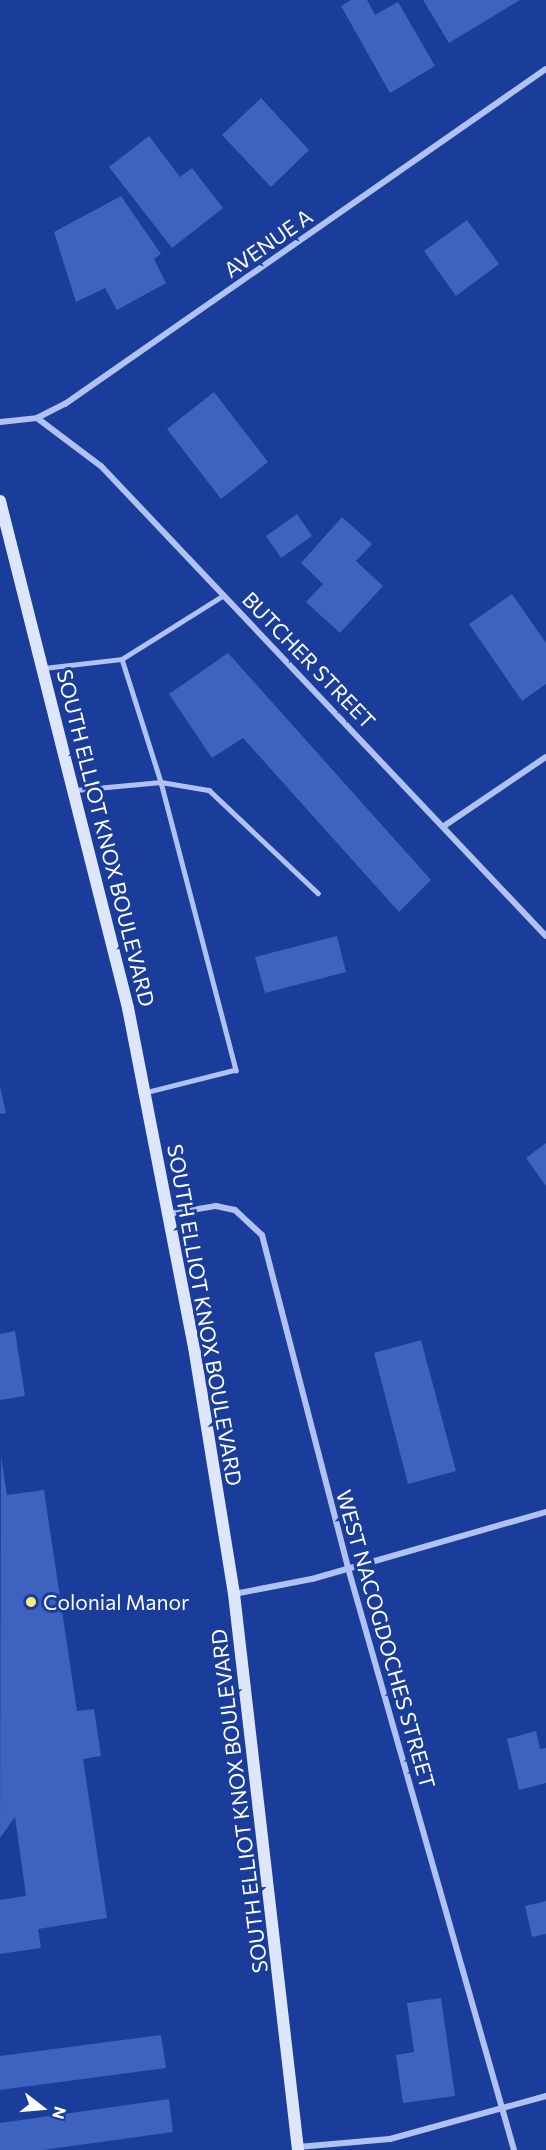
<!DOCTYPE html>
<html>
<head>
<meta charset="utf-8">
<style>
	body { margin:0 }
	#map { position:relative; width:546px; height:2150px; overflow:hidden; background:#1a3c9a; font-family:Commissioner,sans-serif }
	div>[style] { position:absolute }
	.building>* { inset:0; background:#3e62bf }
	.service>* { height:4.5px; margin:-2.25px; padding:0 2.25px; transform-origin:2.25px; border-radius:2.25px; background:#b0c2f1 }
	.minor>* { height:6px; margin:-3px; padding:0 3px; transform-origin:3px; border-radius:3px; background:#b0c2f1 }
	.secondary>* { height:12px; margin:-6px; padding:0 6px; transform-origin:6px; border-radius:6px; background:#dee6fc }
	.dots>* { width:16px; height:16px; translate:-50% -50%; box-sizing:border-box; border:3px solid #1a3c9a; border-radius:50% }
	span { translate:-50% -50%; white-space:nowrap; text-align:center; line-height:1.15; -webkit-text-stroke:6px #1a3c9a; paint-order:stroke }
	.street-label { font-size:21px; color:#fff }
	.poi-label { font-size:21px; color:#fff }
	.left { translate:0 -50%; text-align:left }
	.north { position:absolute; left:12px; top:2078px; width:60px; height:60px; -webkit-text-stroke:4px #1a3c9a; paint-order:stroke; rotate:106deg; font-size:16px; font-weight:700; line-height:24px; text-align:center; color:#fff }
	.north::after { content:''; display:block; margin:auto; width:21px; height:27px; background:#fff; clip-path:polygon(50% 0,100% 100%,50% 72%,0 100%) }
</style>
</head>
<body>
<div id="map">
	<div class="building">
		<div style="clip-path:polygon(351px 0,367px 0,375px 15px,398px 2px,435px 66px,390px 93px,341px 6px)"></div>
		<div style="clip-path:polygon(423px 0,520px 0,449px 43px)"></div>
		<div style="clip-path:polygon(261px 98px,309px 150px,271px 187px,222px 135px)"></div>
		<div style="clip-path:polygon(149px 136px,180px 177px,192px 168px,223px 208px,172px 248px,109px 167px)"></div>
		<div style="clip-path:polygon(121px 196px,161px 254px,154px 259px,166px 283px,117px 310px,105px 288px,76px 302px,54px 232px)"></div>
		<div style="clip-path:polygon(467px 220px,499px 264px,456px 296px,424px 251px)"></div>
		<div style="clip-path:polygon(214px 392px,268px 462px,221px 499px,167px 429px)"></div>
		<div style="clip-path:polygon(297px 514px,312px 536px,281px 558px,266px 536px)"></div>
		<div style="clip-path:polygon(342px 517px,372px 544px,356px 561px,383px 586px,340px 633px,306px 602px,323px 584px,301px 563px)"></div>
		<div style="clip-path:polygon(512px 594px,546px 643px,546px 684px,522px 701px,469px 624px)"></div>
		<div style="clip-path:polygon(228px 653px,431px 880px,399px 912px,243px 738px,212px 758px,169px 694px)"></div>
		<div style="clip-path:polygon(337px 936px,346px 972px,265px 993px,255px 957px)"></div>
		<div style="clip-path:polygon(0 1087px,6px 1113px,0 1114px)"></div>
		<div style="clip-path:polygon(546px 1143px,546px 1186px,526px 1158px)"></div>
		<div style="clip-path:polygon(15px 1331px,25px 1396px,0 1400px,0 1334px)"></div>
		<div style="clip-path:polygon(421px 1340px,456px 1471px,408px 1484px,374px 1353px)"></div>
		<div style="clip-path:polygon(1px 1457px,7px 1495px,44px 1490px,77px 1711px,94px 1709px,101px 1756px,83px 1759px,107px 1918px,38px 1929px,41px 1948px,0 1954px,0 1900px,26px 1896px,15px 1817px,0 1838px)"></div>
		<div style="clip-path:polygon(536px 1731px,540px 1749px,546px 1748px,546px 1783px,519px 1790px,507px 1739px)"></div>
		<div style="clip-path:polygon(546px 1901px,546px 1934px,532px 1937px,525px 1906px)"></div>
		<div style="clip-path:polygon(441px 1998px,455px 2096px,403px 2103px,396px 2055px,414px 2052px,407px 2003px)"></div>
		<div style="clip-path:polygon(161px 2035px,166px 2068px,0 2090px,0 2056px)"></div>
		<div style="clip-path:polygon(169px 2099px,173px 2132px,43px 2150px,0 2150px,0 2123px)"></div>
	</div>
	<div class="service">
		<div style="left:122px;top:659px;width:129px;rotate:72.4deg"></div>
		<div style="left:161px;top:782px;width:298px;rotate:75.4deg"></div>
		<div style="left:236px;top:1070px;width:94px;rotate:165.8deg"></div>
		<div style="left:44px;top:668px;width:79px;rotate:-6.6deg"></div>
		<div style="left:122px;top:659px;width:120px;rotate:-32.1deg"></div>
		<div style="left:75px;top:790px;width:86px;rotate:-5.3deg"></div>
		<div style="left:161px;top:782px;width:49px;rotate:9.5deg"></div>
		<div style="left:209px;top:790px;width:150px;rotate:43.4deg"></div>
	</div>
	<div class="minor">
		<div style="left:37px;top:418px;width:80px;rotate:36.9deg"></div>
		<div style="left:101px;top:466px;width:647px;rotate:46.57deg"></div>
		<div style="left:0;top:422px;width:37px;rotate:-6deg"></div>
		<div style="left:37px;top:418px;width:31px;rotate:-27deg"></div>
		<div style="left:65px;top:404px;width:586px;rotate:-34.86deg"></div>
		<div style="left:444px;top:826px;width:123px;rotate:-34.1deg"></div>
		<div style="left:168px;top:1214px;width:49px;rotate:-9.5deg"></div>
		<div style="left:216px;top:1206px;width:19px;rotate:12deg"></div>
		<div style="left:235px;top:1210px;width:37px;rotate:43deg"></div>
		<div style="left:262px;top:1235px;width:344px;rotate:75.5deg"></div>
		<div style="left:348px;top:1568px;width:605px;rotate:74.08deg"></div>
		<div style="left:234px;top:1594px;width:79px;rotate:-10.9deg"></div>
		<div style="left:312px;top:1579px;width:243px;rotate:-16deg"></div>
		<div style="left:298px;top:2147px;width:92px;rotate:-5deg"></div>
		<div style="left:390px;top:2139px;width:162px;rotate:-15.4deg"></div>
	</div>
	<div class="secondary">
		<div style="left:0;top:501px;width:523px;rotate:75.83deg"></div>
		<div style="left:128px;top:1008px;width:345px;rotate:79deg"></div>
		<div style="left:194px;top:1347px;width:250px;rotate:80.8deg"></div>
		<div style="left:234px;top:1594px;width:560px;rotate:83.43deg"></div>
	</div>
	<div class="dots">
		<div style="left:31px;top:1602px;background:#ffee70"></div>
	</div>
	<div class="street-label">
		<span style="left:268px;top:243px;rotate:-35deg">AVENUE A</span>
		<span style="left:309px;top:660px;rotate:46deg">BUTCHER STREET</span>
		<span style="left:106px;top:838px;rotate:76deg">SOUTH ELLIOT KNOX BOULEVARD</span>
		<span style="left:205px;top:1315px;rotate:80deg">SOUTH ELLIOT KNOX BOULEVARD</span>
		<span style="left:386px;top:1639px;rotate:74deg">WEST NACOGDOCHES STREET</span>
		<span style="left:239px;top:1801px;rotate:-97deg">SOUTH ELLIOT KNOX BOULEVARD</span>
	</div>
	<div class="poi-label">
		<span class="left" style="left:43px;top:1602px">Colonial Manor</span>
	</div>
	<div class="north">N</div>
</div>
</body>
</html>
